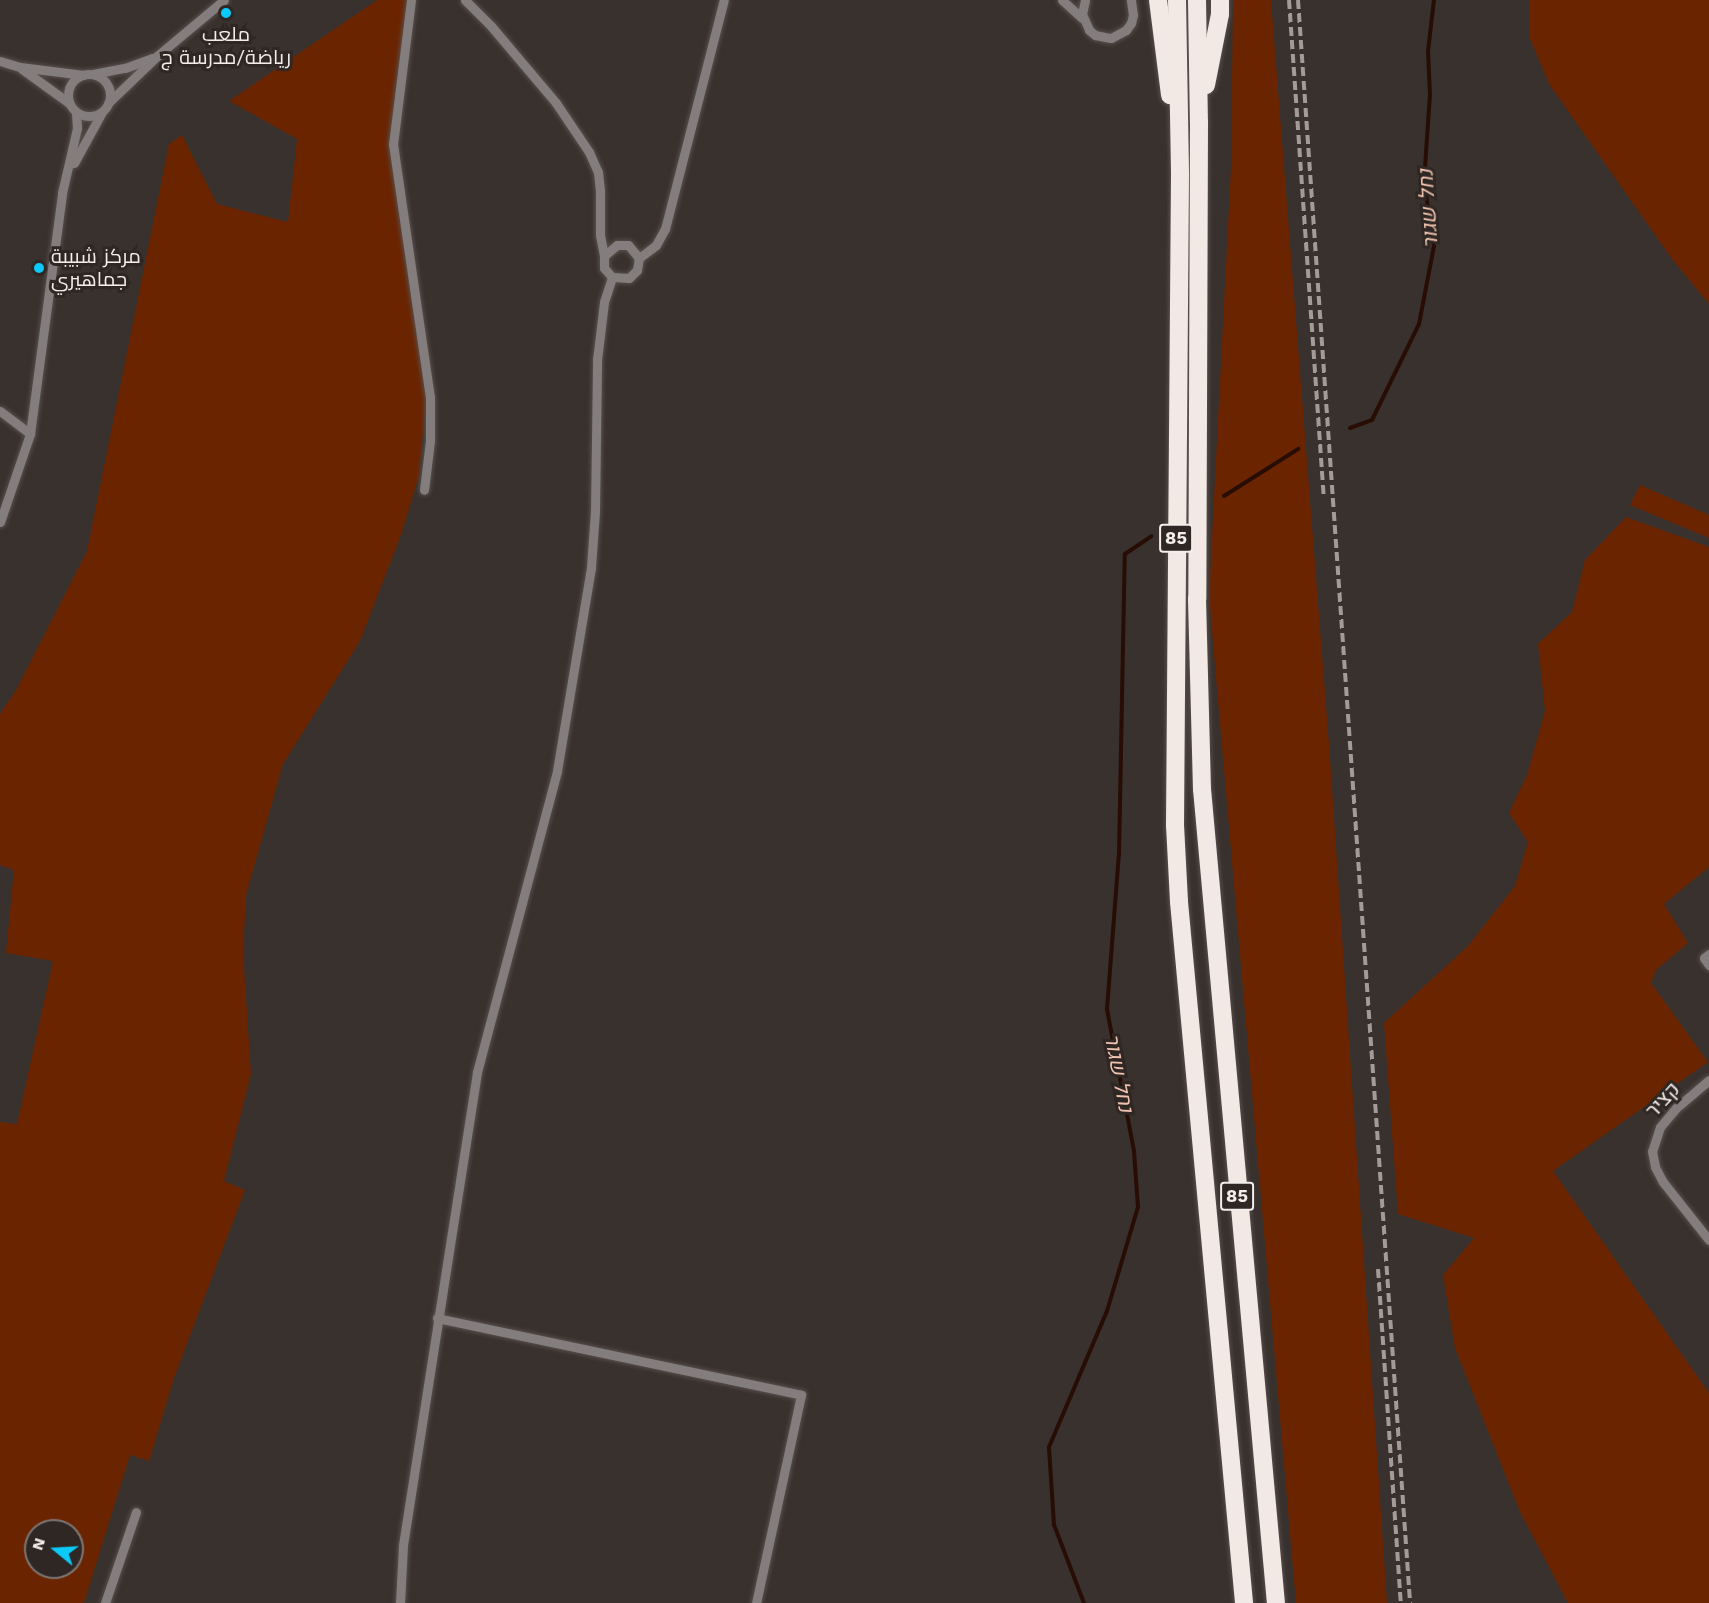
<!DOCTYPE html>
<html>
<head>
<meta charset="utf-8">
<style>
	body { margin:0 }
	#map { position:relative; width:1709px; height:1603px; overflow:hidden; background:#39312e; font-family:"Work Sans",Cairo,Heebo,sans-serif }
	div>[style] { position:absolute }
	.green>* { inset:0; background:#6b2400 }
	.stream>* { height:4px; margin:-2px; padding:0 2px; transform-origin:2px; border-radius:2px; background:#270d04 }
	.roads { filter:drop-shadow(0 0 2px #574f4c) drop-shadow(0 0 2px #574f4c) }
	.street>* { height:9px; margin:-4.5px; padding:0 4.5px; transform-origin:4.5px; border-radius:4.5px; background:#837e7d }
	.street>.ring { margin:-4.5px; padding:0; box-sizing:content-box; background:none; border:9px solid #837e7d; border-radius:50% }
	.highway>* { height:18px; margin:-9px; padding:0 9px; transform-origin:9px; border-radius:9px; background:#f2e8e4 }
	.rail>* { height:4px; margin-top:-2px; transform-origin:0; background:repeating-linear-gradient(90deg,#a29b98 0 9px,transparent 0 13.5px) }
	.dots>* { width:16px; height:16px; translate:-50% -50%; box-sizing:border-box; border:3px solid #2e2724; border-radius:50% }
	span { translate:-50% -50%; white-space:nowrap; text-align:center; line-height:1.15; -webkit-text-stroke:6px #2e2724; paint-order:stroke }
	.shield-label span { padding:2px 4px; background:#2e2724; border:2px solid; border-radius:4px; -webkit-text-stroke-width:0 }
	.shield-label { font-size:18px; color:#f3edeb; font-weight:700 }
	.poi-label { font-size:20px; color:#f3edeb }
	.left { translate:0 -50%; text-align:left }
	.street-label { font-size:20px; color:#f3edeb }
	.water-label { font-size:21px; color:#f2c3b0; font-style:italic }
	.north { position:absolute; left:24px; top:1519px; width:60px; height:60px; box-sizing:border-box; background:#2e2724; border:2px solid #7d7674; border-radius:50%; rotate:288deg; font-size:16px; font-weight:700; line-height:24px; text-align:center; color:#f3edeb }
	.north::after { content:''; display:block; margin:auto; width:21px; height:27px; background:#0bcafa; clip-path:polygon(50% 0,100% 100%,50% 72%,0 100%) }
</style>
</head>
<body>
<div id="map">
	<div class="green">
		<div style="clip-path:polygon(evenodd,377px 0,411px 0,395px 160px,426px 400px,419px 476px,401px 535px,360px 641px,283px 764px,246px 895px,243px 953px,251px 1074px,224px 1181px,245px 1190px,174px 1378px,149px 1461px,130px 1455px,84px 1603px,0 1603px,0 1122px,17px 1124px,53px 961px,6px 953px,14px 870px,0 865px,0 714px,16px 690px,87px 551px,169px 144px,182px 135px,217px 204px,288px 222px,297px 139px,229px 101px,377px 0,36px 1531px,72px 1531px,72px 1567px,36px 1567px,36px 1531px)"></div>
		<div style="clip-path:polygon(1233px 0,1271px 0,1329px 744px,1387px 1603px,1296px 1603px,1209px 596px,1231px 167px)"></div>
		<div style="clip-path:polygon(1530px 0,1709px 0,1709px 304px,1672px 259px,1549px 84px,1529px 36px)"></div>
		<div style="clip-path:polygon(1640px 485px,1709px 515px,1709px 538px,1630px 505px)"></div>
		<div style="clip-path:polygon(1626px 517px,1709px 547px,1709px 867px,1664px 904px,1688px 943px,1656px 970px,1651px 983px,1708px 1062px,1553px 1171px,1709px 1393px,1709px 1603px,1568px 1603px,1520px 1512px,1455px 1348px,1443px 1275px,1474px 1238px,1398px 1214px,1384px 1023px,1468px 946px,1515px 886px,1528px 842px,1509px 813px,1527px 775px,1545px 711px,1538px 644px,1572px 612px,1585px 560px)"></div>
	</div>
	<div class="stream">
		<div style="left:1350px;top:428px;width:23px;rotate:-20deg"></div>
		<div style="left:1372px;top:420px;width:107px;rotate:-63.9deg"></div>
		<div style="left:1419px;top:324px;width:79px;rotate:-79.1deg"></div>
		<div style="left:1434px;top:246px;width:65px;rotate:-98.9deg"></div>
		<div style="left:1424px;top:182px;width:87px;rotate:-86.1deg"></div>
		<div style="left:1430px;top:95px;width:44px;rotate:-92.6deg"></div>
		<div style="left:1428px;top:51px;width:51px;rotate:-83.3deg"></div>
		<div style="left:1224px;top:496px;width:88px;rotate:-32.4deg"></div>
		<div style="left:1084px;top:1603px;width:84px;rotate:-111deg"></div>
		<div style="left:1054px;top:1525px;width:78px;rotate:-93.7deg"></div>
		<div style="left:1049px;top:1447px;width:148px;rotate:-66.9deg"></div>
		<div style="left:1107px;top:1311px;width:109px;rotate:-73.4deg"></div>
		<div style="left:1138px;top:1207px;width:56px;rotate:-94.1deg"></div>
		<div style="left:1134px;top:1151px;width:145px;rotate:-100.8deg"></div>
		<div style="left:1107px;top:1009px;width:155px;rotate:-85.6deg"></div>
		<div style="left:1119px;top:854px;width:300px;rotate:-88.9deg"></div>
		<div style="left:1125px;top:554px;width:32px;rotate:-34deg"></div>
	</div>
	<div class="roads">
		<div class="street">
			<div style="left:411px;top:0;width:145px;rotate:97.1deg"></div>
			<div style="left:393px;top:144px;width:256px;rotate:81.7deg"></div>
			<div style="left:430px;top:397px;width:44px;rotate:90deg"></div>
			<div style="left:430px;top:441px;width:49px;rotate:97deg"></div>
			<div style="left:465px;top:0;width:37px;rotate:45deg"></div>
			<div style="left:491px;top:26px;width:101px;rotate:49.8deg"></div>
			<div style="left:556px;top:103px;width:59px;rotate:56deg"></div>
			<div style="left:589px;top:152px;width:22px;rotate:66deg"></div>
			<div style="left:598px;top:172px;width:18px;rotate:84deg"></div>
			<div style="left:600px;top:190px;width:45px;rotate:90deg"></div>
			<div style="left:600px;top:235px;width:21px;rotate:79deg"></div>
			<div style="left:1062px;top:0;width:27px;rotate:42deg"></div>
			<div style="left:1085px;top:0;width:14px;rotate:102deg"></div>
			<div style="left:1082px;top:14px;width:17px;rotate:66deg"></div>
			<div style="left:1089px;top:30px;width:8px;rotate:40deg"></div>
			<div style="left:1095px;top:35px;width:16px;rotate:11deg"></div>
			<div style="left:1111px;top:38px;width:17px;rotate:-28deg"></div>
			<div style="left:1126px;top:30px;width:9px;rotate:-54deg"></div>
			<div style="left:1131px;top:23px;width:8px;rotate:-76deg"></div>
			<div style="left:1133px;top:15px;width:15px;rotate:-98deg"></div>
			<div style="left:0;top:61px;width:21px;rotate:17deg"></div>
			<div style="left:20px;top:67px;width:64px;rotate:7.2deg"></div>
			<div style="left:22px;top:69px;width:58px;rotate:35.9deg"></div>
			<div style="left:93px;top:74px;width:33px;rotate:-11deg"></div>
			<div style="left:125px;top:68px;width:29px;rotate:-20deg"></div>
			<div class="ring" style="left:68px;top:74px;width:33px;height:33px"></div>
			<div style="left:108px;top:103px;width:68px;rotate:-43.8deg"></div>
			<div style="left:157px;top:56px;width:87px;rotate:-39.9deg"></div>
			<div style="left:74px;top:163px;width:58px;rotate:-61.2deg"></div>
			<div style="left:639px;top:258px;width:17px;rotate:-130deg"></div>
			<div style="left:628px;top:245px;width:11px;rotate:180deg"></div>
			<div style="left:617px;top:245px;width:17px;rotate:140deg"></div>
			<div style="left:604px;top:256px;width:12px;rotate:90deg"></div>
			<div style="left:604px;top:268px;width:12px;rotate:48deg"></div>
			<div style="left:612px;top:277px;width:17px;rotate:3deg"></div>
			<div style="left:629px;top:278px;width:11px;rotate:-45deg"></div>
			<div style="left:637px;top:270px;width:12px;rotate:-81deg"></div>
			<div style="left:639px;top:258px;width:21px;rotate:-37deg"></div>
			<div style="left:656px;top:245px;width:18px;rotate:-61deg"></div>
			<div style="left:665px;top:229px;width:236px;rotate:-75.6deg"></div>
			<div style="left:0;top:411px;width:38px;rotate:37deg"></div>
			<div style="left:0;top:522px;width:93px;rotate:-71.2deg"></div>
			<div style="left:30px;top:434px;width:243px;rotate:-82.4deg"></div>
			<div style="left:62px;top:193px;width:67px;rotate:-77deg"></div>
			<div style="left:77px;top:128px;width:16px;rotate:-94deg"></div>
			<div style="left:1709px;top:954px;width:6px;rotate:141deg"></div>
			<div style="left:1704px;top:958px;width:9px;rotate:54deg"></div>
			<div style="left:1709px;top:1080px;width:43px;rotate:139.7deg"></div>
			<div style="left:1676px;top:1108px;width:25px;rotate:130deg"></div>
			<div style="left:1660px;top:1127px;width:25px;rotate:108deg"></div>
			<div style="left:1652px;top:1151px;width:16px;rotate:79deg"></div>
			<div style="left:1655px;top:1167px;width:17px;rotate:62deg"></div>
			<div style="left:1663px;top:1182px;width:74px;rotate:51.6deg"></div>
			<div style="left:437px;top:1318px;width:372px;rotate:11.9deg"></div>
			<div style="left:801px;top:1395px;width:213px;rotate:102.2deg"></div>
			<div style="left:105px;top:1603px;width:96px;rotate:-71.2deg"></div>
			<div style="left:400px;top:1603px;width:58px;rotate:-87deg"></div>
			<div style="left:403px;top:1545px;width:479px;rotate:-81.1deg"></div>
			<div style="left:477px;top:1072px;width:311px;rotate:-75.1deg"></div>
			<div style="left:557px;top:771px;width:207px;rotate:-80.5deg"></div>
			<div style="left:591px;top:567px;width:56px;rotate:-85.9deg"></div>
			<div style="left:595px;top:511px;width:151px;rotate:-89.2deg"></div>
			<div style="left:597px;top:360px;width:58px;rotate:-83.1deg"></div>
			<div style="left:604px;top:302px;width:26px;rotate:-72deg"></div>
		</div>
		<div class="highway">
			<div style="left:1158px;top:0;width:96px;rotate:82.8deg"></div>
			<div style="left:1177px;top:0;width:174px;rotate:89deg"></div>
			<div style="left:1180px;top:174px;width:651px;rotate:90.44deg"></div>
			<div style="left:1175px;top:825px;width:77px;rotate:87deg"></div>
			<div style="left:1179px;top:902px;width:704px;rotate:84.7deg"></div>
			<div style="left:1197px;top:0;width:122px;rotate:89.1deg"></div>
			<div style="left:1199px;top:122px;width:477px;rotate:90.2deg"></div>
			<div style="left:1197px;top:599px;width:190px;rotate:88.5deg"></div>
			<div style="left:1202px;top:789px;width:817px;rotate:84.81deg"></div>
			<div style="left:1206px;top:85px;width:72px;rotate:-78.8deg"></div>
			<div style="left:1220px;top:14px;width:14px;rotate:-90deg"></div>
		</div>
	</div>
	<div class="rail">
		<div style="left:1289px;top:0;width:498px;rotate:86deg"></div>
		<div style="left:1298px;top:0;width:1607px;rotate:86deg"></div>
		<div style="left:1378px;top:1269px;width:335px;rotate:86.1deg"></div>
	</div>
	<div class="dots">
		<div style="left:226px;top:13px;background:#0bcafa"></div>
		<div style="left:39px;top:268px;background:#0bcafa"></div>
	</div>
	<div class="shield-label">
		<span style="left:1176px;top:538px">85</span>
		<span style="left:1237px;top:1196px">85</span>
	</div>
	<div class="poi-label">
		<span style="left:226px;top:46px">ملعب<br>رياضة/مدرسة ج</span>
		<span class="left" style="left:51px;top:268px">مركز شبيبة<br>جماهيري</span>
	</div>
	<div class="street-label">
		<span style="left:1663px;top:1100px;rotate:-47deg">קציר</span>
	</div>
	<div class="water-label">
		<span style="left:1428px;top:209px;rotate:-94deg">נחל שגור</span>
		<span style="left:1119px;top:1073px;rotate:79deg">נחל שגור</span>
	</div>
	<div class="north">N</div>
</div>
</body>
</html>
